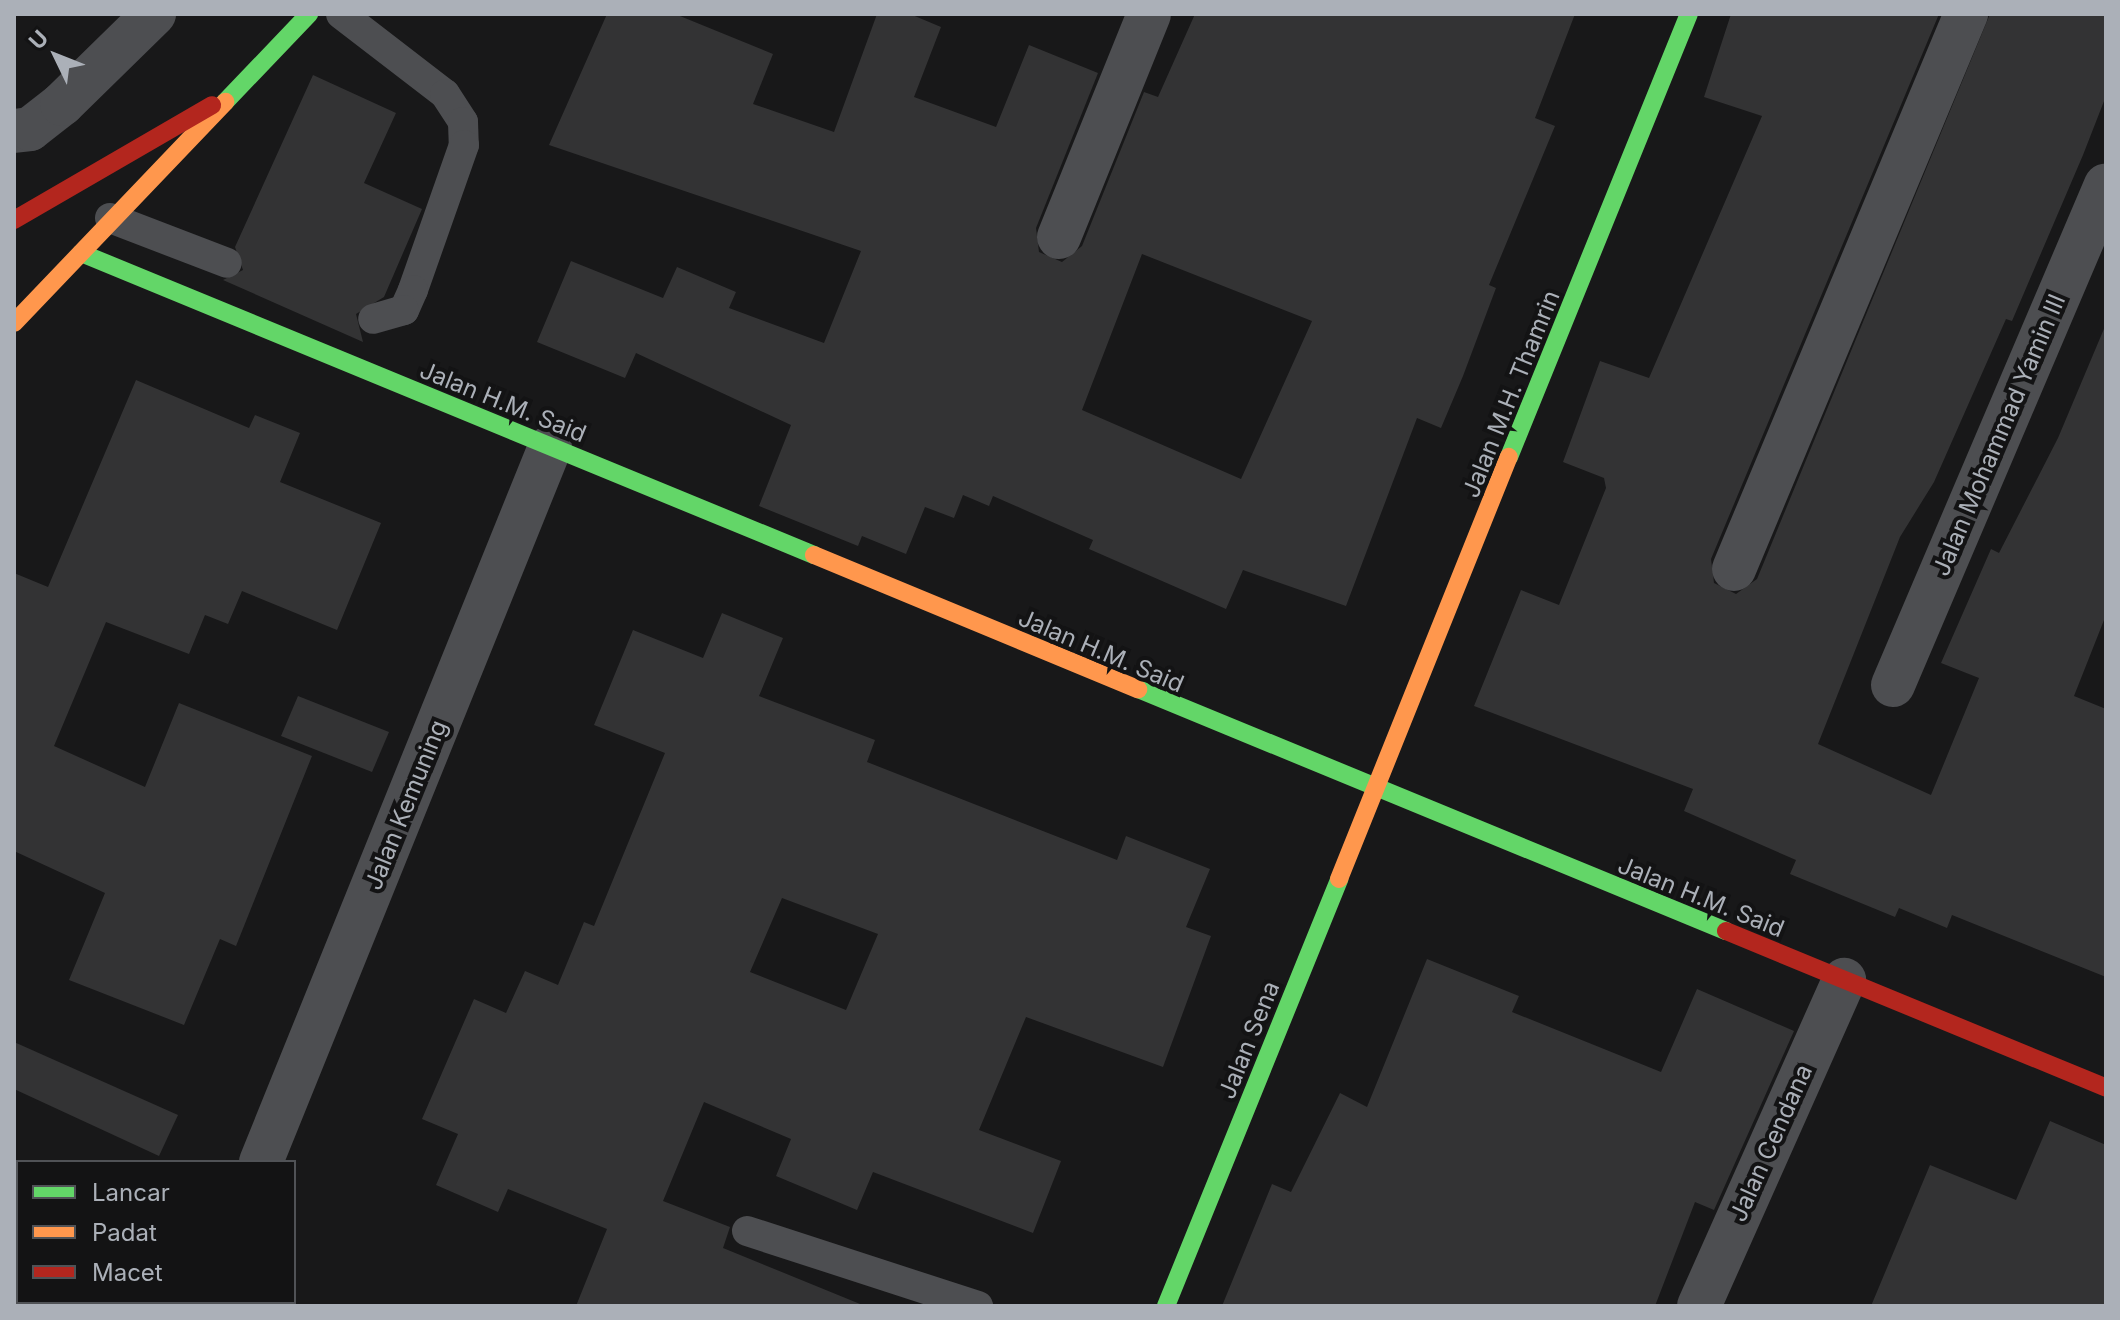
<!DOCTYPE html>
<html>
<head>
<meta charset="utf-8">
<style>
	body { margin:0 }
	#map { position:relative; width:2120px; height:1320px; overflow:hidden; background:#181819; font-family:Inter,sans-serif }
	div>[style] { position:absolute }
	.building>* { inset:0; background:#333334 }
	.lane>* { height:30px; margin:-15px; padding:0 15px; transform-origin:15px; border-radius:15px; background:#4d4e51 }
	.street>* { height:44px; margin:-22px; padding:0 22px; transform-origin:22px; border-radius:22px; background:#4d4e51 }
	.fast>* { height:18px; margin:-9px; padding:0 9px; transform-origin:9px; border-radius:9px; background:#63d668 }
	.slow>* { height:18px; margin:-9px; padding:0 9px; transform-origin:9px; border-radius:9px; background:#ff974d }
	.jam>* { height:18px; margin:-9px; padding:0 9px; transform-origin:9px; border-radius:9px; background:#b3261e }
	span { translate:-50% -50%; white-space:nowrap; text-align:center; line-height:1.15; -webkit-text-stroke:8px #131314; paint-order:stroke }
	.street-label { font-size:24px; color:#abb0b8 }
	.frame { position:absolute; inset:0; border:16px solid #abb0b8; pointer-events:none }
	.legend { position:absolute; left:16px; top:1160px; width:280px; height:144px; box-sizing:border-box; background:#131314; border:2px solid #505256; margin:0; padding:10px 14px; list-style:none; font-size:24px; color:#abb0b8 }
	.legend li { display:flex; align-items:center; gap:16px; height:40px }
	.legend b { width:40px; border:2px solid #505256 }
	.north { position:absolute; left:16px; top:16px; width:80px; height:80px; -webkit-text-stroke:6px #131314; paint-order:stroke; rotate:313deg; font-size:22px; font-weight:700; line-height:32px; text-align:center; color:#abb0b8 }
	.north::after { content:''; display:block; margin:auto; width:28px; height:36px; background:#abb0b8; clip-path:polygon(50% 0,100% 100%,50% 72%,0 100%) }
</style>
</head>
<body>
<div id="map">
	<div class="building">
		<div style="clip-path:polygon(evenodd,607px 14px,675px 14px,773px 54px,753px 104px,834px 132px,877px 14px,910px 14px,941px 27px,914px 97px,996px 127px,1029px 45px,1098px 73px,1036px 228px,1039px 252px,1062px 262px,1082px 246px,1144px 92px,1158px 97px,1195px 14px,1575px 14px,1535px 118px,1555px 126px,1489px 285px,1496px 288px,1463px 376px,1441px 428px,1417px 418px,1346px 606px,1243px 570px,1226px 609px,1089px 549px,1093px 540px,993px 496px,989px 506px,963px 495px,954px 518px,925px 507px,906px 554px,862px 536px,858px 546px,759px 506px,791px 425px,636px 353px,625px 378px,537px 342px,571px 261px,663px 298px,677px 267px,736px 292px,729px 308px,824px 343px,861px 251px,549px 145px,607px 14px,1142px 254px,1312px 321px,1241px 479px,1082px 410px,1142px 254px)"></div>
		<div style="clip-path:polygon(1731px 14px,1939px 14px,1711px 559px,1714px 583px,1736px 594px,1757px 579px,1990px 14px,2106px 14px,2106px 96px,2083px 155px,2012px 321px,2006px 319px,1934px 482px,1900px 537px,1818px 744px,1931px 795px,1979px 678px,1941px 663px,1991px 549px,1999px 553px,2058px 438px,2106px 324px,2106px 615px,2074px 696px,2106px 709px,2106px 977px,1952px 915px,1947px 928px,1899px 908px,1895px 917px,1790px 874px,1796px 860px,1684px 811px,1693px 789px,1474px 706px,1521px 590px,1559px 605px,1606px 488px,1604px 478px,1563px 462px,1600px 361px,1649px 378px,1762px 116px,1704px 97px)"></div>
		<div style="clip-path:polygon(313px 75px,396px 113px,364px 183px,422px 209px,384px 297px,356px 314px,363px 342px,223px 280px,243px 270px,235px 247px)"></div>
		<div style="clip-path:polygon(136px 380px,249px 428px,255px 415px,300px 433px,280px 482px,381px 523px,337px 630px,242px 591px,228px 624px,205px 615px,189px 654px,106px 622px,54px 746px,145px 787px,179px 703px,312px 756px,236px 946px,220px 939px,184px 1025px,69px 980px,105px 893px,14px 851px,14px 573px,48px 587px)"></div>
		<div style="clip-path:polygon(evenodd,722px 613px,783px 638px,759px 696px,875px 740px,867px 762px,1117px 860px,1126px 836px,1210px 869px,1186px 927px,1211px 936px,1163px 1067px,1026px 1017px,979px 1130px,1061px 1161px,1033px 1233px,873px 1172px,857px 1210px,776px 1176px,791px 1139px,704px 1102px,663px 1201px,730px 1227px,723px 1248px,865px 1306px,576px 1306px,607px 1229px,508px 1189px,498px 1212px,436px 1185px,458px 1134px,422px 1119px,474px 999px,506px 1013px,525px 971px,558px 985px,584px 922px,594px 926px,665px 753px,594px 725px,633px 630px,703px 658px,722px 613px,782px 898px,878px 934px,846px 1010px,750px 972px,782px 898px)"></div>
		<div style="clip-path:polygon(298px 696px,389px 732px,372px 772px,281px 736px)"></div>
		<div style="clip-path:polygon(1427px 959px,1519px 996px,1512px 1012px,1661px 1072px,1697px 989px,1794px 1031px,1714px 1210px,1695px 1202px,1655px 1306px,1222px 1306px,1272px 1184px,1291px 1192px,1340px 1093px,1367px 1107px)"></div>
		<div style="clip-path:polygon(14px 1042px,178px 1115px,159px 1156px,14px 1089px)"></div>
		<div style="clip-path:polygon(2050px 1121px,2106px 1145px,2106px 1306px,1871px 1306px,1930px 1165px,2016px 1200px)"></div>
	</div>
	<div class="lane">
		<div style="left:341px;top:14px;width:131px;rotate:37.6deg"></div>
		<div style="left:445px;top:94px;width:33px;rotate:57deg"></div>
		<div style="left:463px;top:122px;width:23px;rotate:88deg"></div>
		<div style="left:464px;top:145px;width:154px;rotate:109.4deg"></div>
		<div style="left:413px;top:290px;width:22px;rotate:114deg"></div>
		<div style="left:404px;top:310px;width:32px;rotate:164deg"></div>
		<div style="left:110px;top:218px;width:125px;rotate:21deg"></div>
		<div style="left:747px;top:1231px;width:243px;rotate:18deg"></div>
	</div>
	<div class="street">
		<div style="left:14px;top:131px;width:16px;rotate:-7deg"></div>
		<div style="left:30px;top:129px;width:41px;rotate:-38deg"></div>
		<div style="left:62px;top:104px;width:129px;rotate:-44.4deg"></div>
		<div style="left:1059px;top:237px;width:240px;rotate:-68deg"></div>
		<div style="left:1734px;top:569px;width:602px;rotate:-67.31deg"></div>
		<div style="left:1893px;top:685px;width:543px;rotate:-66.93deg"></div>
		<div style="left:261px;top:1162px;width:771px;rotate:-67.99deg"></div>
		<div style="left:203px;top:1306px;width:4px;rotate:-63deg"></div>
		<div style="left:1699px;top:1306px;width:357px;rotate:-66deg"></div>
	</div>
	<div class="fast">
		<div style="left:225px;top:102px;width:122px;rotate:-46.3deg"></div>
		<div style="left:81px;top:253px;width:793px;rotate:22.39deg"></div>
		<div style="left:1509px;top:457px;width:478px;rotate:-67.9deg"></div>
		<div style="left:1138px;top:689px;width:636px;rotate:22.37deg"></div>
		<div style="left:1166px;top:1306px;width:461px;rotate:-67.9deg"></div>
	</div>
	<div class="slow">
		<div style="left:14px;top:323px;width:306px;rotate:-46.3deg"></div>
		<div style="left:814px;top:555px;width:351px;rotate:22.5deg"></div>
		<div style="left:1339px;top:879px;width:455px;rotate:-68.1deg"></div>
	</div>
	<div class="jam">
		<div style="left:14px;top:220px;width:229px;rotate:-30.1deg"></div>
		<div style="left:1726px;top:931px;width:411px;rotate:22.4deg"></div>
	</div>
	<div class="street-label">
		<span style="left:1511px;top:394px;rotate:-68deg">Jalan M.H. Thamrin</span>
		<span style="left:503px;top:402px;rotate:22deg">Jalan H.M. Said</span>
		<span style="left:1999px;top:435px;rotate:-67deg">Jalan Mohammad Yamin III</span>
		<span style="left:1101px;top:651px;rotate:23deg">Jalan H.M. Said</span>
		<span style="left:406px;top:805px;rotate:-68deg">Jalan Kemuning</span>
		<span style="left:1701px;top:897px;rotate:22deg">Jalan H.M. Said</span>
		<span style="left:1249px;top:1040px;rotate:-68deg">Jalan Sena</span>
		<span style="left:1771px;top:1143px;rotate:-66deg">Jalan Cendana</span>
	</div>
	<div class="frame"></div>
	<ul class="legend">
	<li><b style="height:10px;background:#63d668"></b>Lancar</li>
	<li><b style="height:10px;background:#ff974d"></b>Padat</li>
	<li><b style="height:10px;background:#b3261e"></b>Macet</li>
	</ul>
	<div class="north">U</div>
</div>
</body>
</html>
